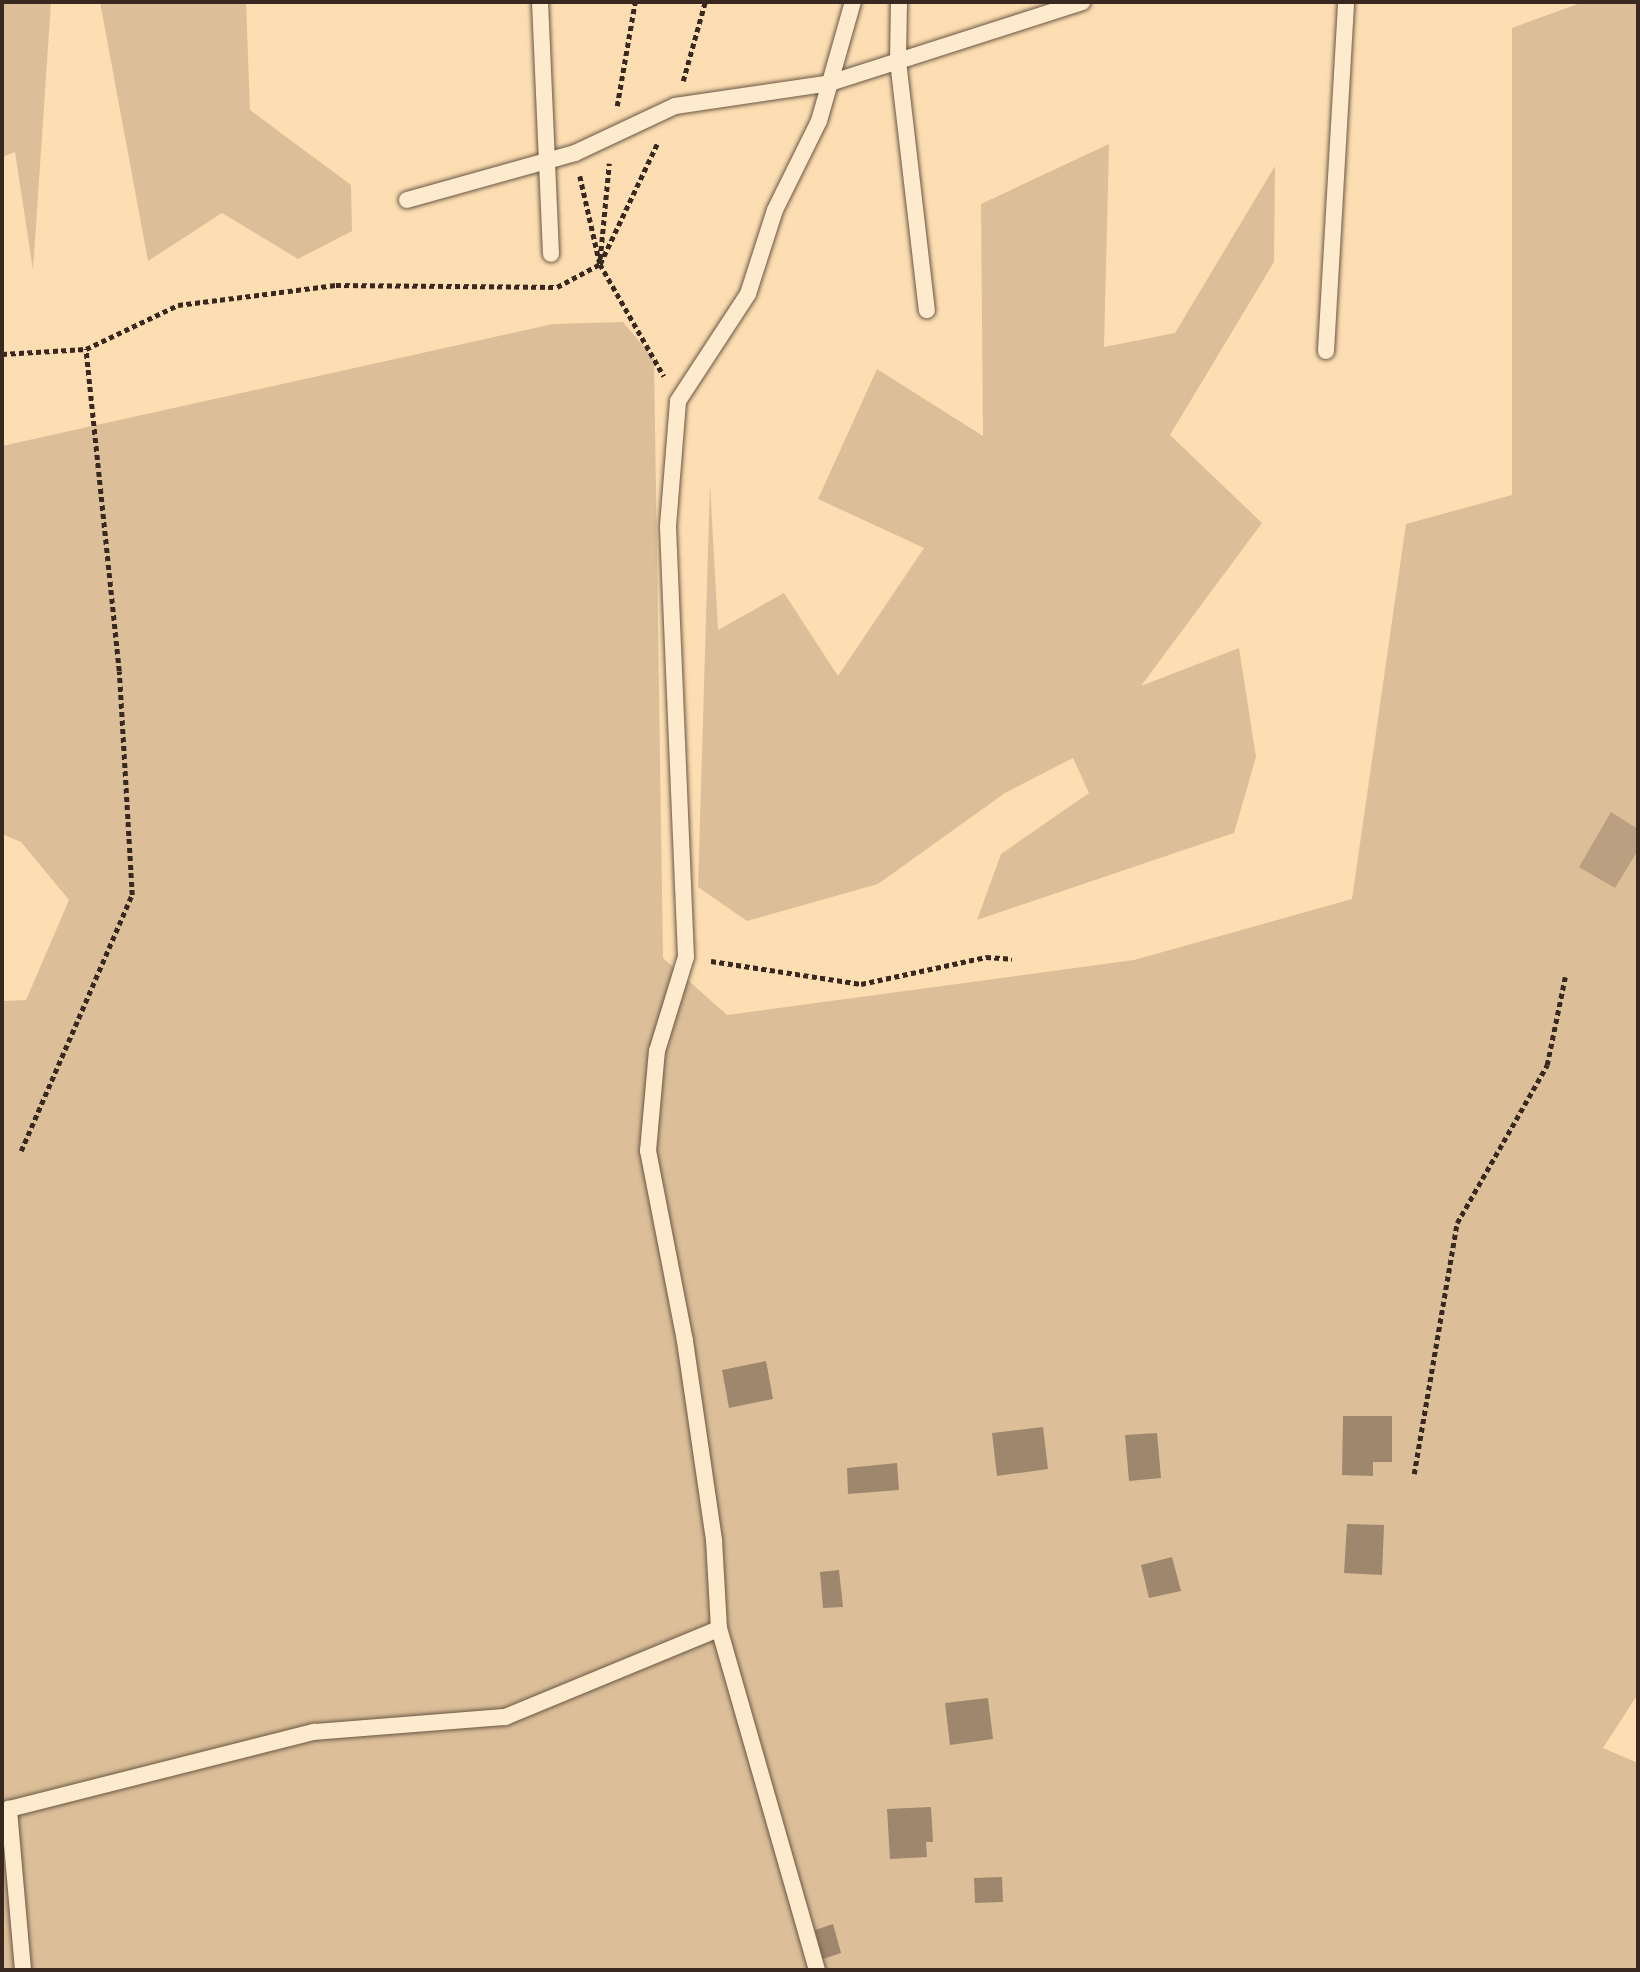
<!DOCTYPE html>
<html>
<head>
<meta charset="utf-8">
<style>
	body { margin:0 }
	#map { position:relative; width:1640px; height:1972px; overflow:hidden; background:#fddeb2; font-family:Vollkorn,serif }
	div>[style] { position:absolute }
	.green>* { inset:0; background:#dcbf99 }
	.water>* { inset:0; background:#baa080 }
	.building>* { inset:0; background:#9e876c }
	.path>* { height:4.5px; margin-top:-2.25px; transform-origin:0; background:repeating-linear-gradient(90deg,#382820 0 5px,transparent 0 8.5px) }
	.roads { filter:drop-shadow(0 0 2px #695644) drop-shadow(0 0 2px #695644) }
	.lane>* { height:16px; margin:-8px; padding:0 8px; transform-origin:8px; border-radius:8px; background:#feeacd }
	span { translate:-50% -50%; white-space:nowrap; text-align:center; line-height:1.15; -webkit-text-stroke:7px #feeacd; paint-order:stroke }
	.frame { position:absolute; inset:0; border:4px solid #382820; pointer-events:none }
</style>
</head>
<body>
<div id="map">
	<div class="green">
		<div style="clip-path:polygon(2px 2px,51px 2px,33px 270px,15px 152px,2px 157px)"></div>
		<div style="clip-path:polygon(100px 2px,246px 2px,250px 110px,351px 185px,352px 231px,298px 259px,222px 213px,148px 261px)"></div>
		<div style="clip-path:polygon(1583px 2px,1638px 2px,1638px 1694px,1603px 1748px,1638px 1763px,1638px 1970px,2px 1970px,2px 1001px,26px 1000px,69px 900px,21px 842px,2px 834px,2px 446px,553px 324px,623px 322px,654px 359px,663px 958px,727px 1015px,1134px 960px,1352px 899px,1406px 524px,1512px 495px,1512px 28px)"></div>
		<div style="clip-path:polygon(1109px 144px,1104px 347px,1175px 333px,1275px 166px,1274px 262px,1170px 435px,1262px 523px,1141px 686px,1239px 648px,1256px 757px,1234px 833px,977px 920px,1001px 854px,1089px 793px,1073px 758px,1005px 793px,878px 884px,747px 921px,698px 887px,710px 483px,718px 630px,784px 593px,838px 676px,924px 548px,818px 499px,877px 369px,983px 436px,981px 204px)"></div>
	</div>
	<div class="water">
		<div style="clip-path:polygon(1611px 812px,1638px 829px,1638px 850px,1615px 888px,1579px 867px)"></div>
	</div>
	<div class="building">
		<div style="clip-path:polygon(766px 1361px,773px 1399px,729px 1408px,722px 1370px)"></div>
		<div style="clip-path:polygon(1343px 1416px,1392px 1416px,1392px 1462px,1373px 1462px,1373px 1476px,1342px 1475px)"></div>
		<div style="clip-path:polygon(1043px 1427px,1048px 1469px,997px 1476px,992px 1433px)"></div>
		<div style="clip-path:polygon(1157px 1433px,1161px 1478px,1129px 1481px,1125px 1435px)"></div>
		<div style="clip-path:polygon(897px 1463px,899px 1490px,848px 1494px,847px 1468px)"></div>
		<div style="clip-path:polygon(1347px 1524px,1384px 1525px,1382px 1575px,1344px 1573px)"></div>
		<div style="clip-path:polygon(1172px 1557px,1181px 1591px,1149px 1598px,1141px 1565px)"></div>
		<div style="clip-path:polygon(839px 1570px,843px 1607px,823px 1608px,820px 1572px)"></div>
		<div style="clip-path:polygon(988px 1698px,993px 1739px,950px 1745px,945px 1703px)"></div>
		<div style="clip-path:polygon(931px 1807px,933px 1842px,926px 1842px,927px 1857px,890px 1859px,887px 1809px)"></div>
		<div style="clip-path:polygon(1002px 1877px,1003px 1902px,975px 1903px,974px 1878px)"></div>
		<div style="clip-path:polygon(833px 1924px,841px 1953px,823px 1959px,815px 1930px)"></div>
	</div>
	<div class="path">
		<div style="left:683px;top:81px;width:82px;rotate:-74.4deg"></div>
		<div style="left:617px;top:106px;width:106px;rotate:-80.2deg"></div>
		<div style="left:580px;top:176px;width:90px;rotate:77.2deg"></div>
		<div style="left:600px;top:264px;width:129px;rotate:60.3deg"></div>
		<div style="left:600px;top:259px;width:96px;rotate:-84.6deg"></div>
		<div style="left:2px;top:354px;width:84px;rotate:-3.4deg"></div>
		<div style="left:86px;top:349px;width:102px;rotate:-25.6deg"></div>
		<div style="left:178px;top:305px;width:159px;rotate:-7.2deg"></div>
		<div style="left:336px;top:285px;width:221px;rotate:0.5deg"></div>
		<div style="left:557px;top:287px;width:49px;rotate:-28.1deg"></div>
		<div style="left:600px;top:264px;width:133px;rotate:-64.6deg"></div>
		<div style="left:711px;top:961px;width:152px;rotate:8.7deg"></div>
		<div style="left:861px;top:984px;width:128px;rotate:-12.2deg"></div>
		<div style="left:986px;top:957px;width:26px;rotate:4deg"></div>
		<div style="left:21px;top:1151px;width:279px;rotate:-66.6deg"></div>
		<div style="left:132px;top:895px;width:224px;rotate:-93.3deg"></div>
		<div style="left:119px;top:671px;width:324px;rotate:-95.9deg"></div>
		<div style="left:1414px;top:1474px;width:255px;rotate:-80.3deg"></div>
		<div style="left:1457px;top:1223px;width:182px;rotate:-60.3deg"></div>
		<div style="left:1547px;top:1065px;width:90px;rotate:-78.4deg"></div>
	</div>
	<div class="roads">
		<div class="lane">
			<div style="left:540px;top:2px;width:252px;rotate:87.5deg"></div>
			<div style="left:899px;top:2px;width:59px;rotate:91deg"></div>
			<div style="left:898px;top:61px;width:251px;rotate:83.4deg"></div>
			<div style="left:407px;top:200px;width:174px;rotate:-15.6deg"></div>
			<div style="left:575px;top:153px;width:110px;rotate:-25.2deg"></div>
			<div style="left:675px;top:106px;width:157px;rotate:-8.4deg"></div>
			<div style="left:830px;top:83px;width:265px;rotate:-17.8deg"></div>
			<div style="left:1326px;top:351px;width:350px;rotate:-86.7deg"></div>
			<div style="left:23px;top:1970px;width:162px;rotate:-95deg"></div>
			<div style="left:9px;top:1809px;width:315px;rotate:-14.2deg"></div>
			<div style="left:314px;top:1732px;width:192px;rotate:-4.5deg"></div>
			<div style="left:505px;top:1717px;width:231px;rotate:-22.4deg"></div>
			<div style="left:817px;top:1970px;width:355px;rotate:-106deg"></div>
			<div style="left:719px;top:1629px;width:89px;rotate:-93.2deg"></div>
			<div style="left:714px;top:1540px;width:201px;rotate:-98.3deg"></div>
			<div style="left:685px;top:1341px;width:194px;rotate:-101deg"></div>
			<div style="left:648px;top:1151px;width:100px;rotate:-84.9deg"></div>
			<div style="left:657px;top:1051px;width:98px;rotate:-72.9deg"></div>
			<div style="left:686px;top:957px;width:431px;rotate:-92.4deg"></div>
			<div style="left:668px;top:526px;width:125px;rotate:-85.4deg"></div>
			<div style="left:678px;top:401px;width:128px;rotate:-56.8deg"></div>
			<div style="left:748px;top:294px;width:88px;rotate:-72.2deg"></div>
			<div style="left:775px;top:210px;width:99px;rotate:-63.7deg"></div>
			<div style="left:819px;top:121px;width:124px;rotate:-74.1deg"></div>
		</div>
	</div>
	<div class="frame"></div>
</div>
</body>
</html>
